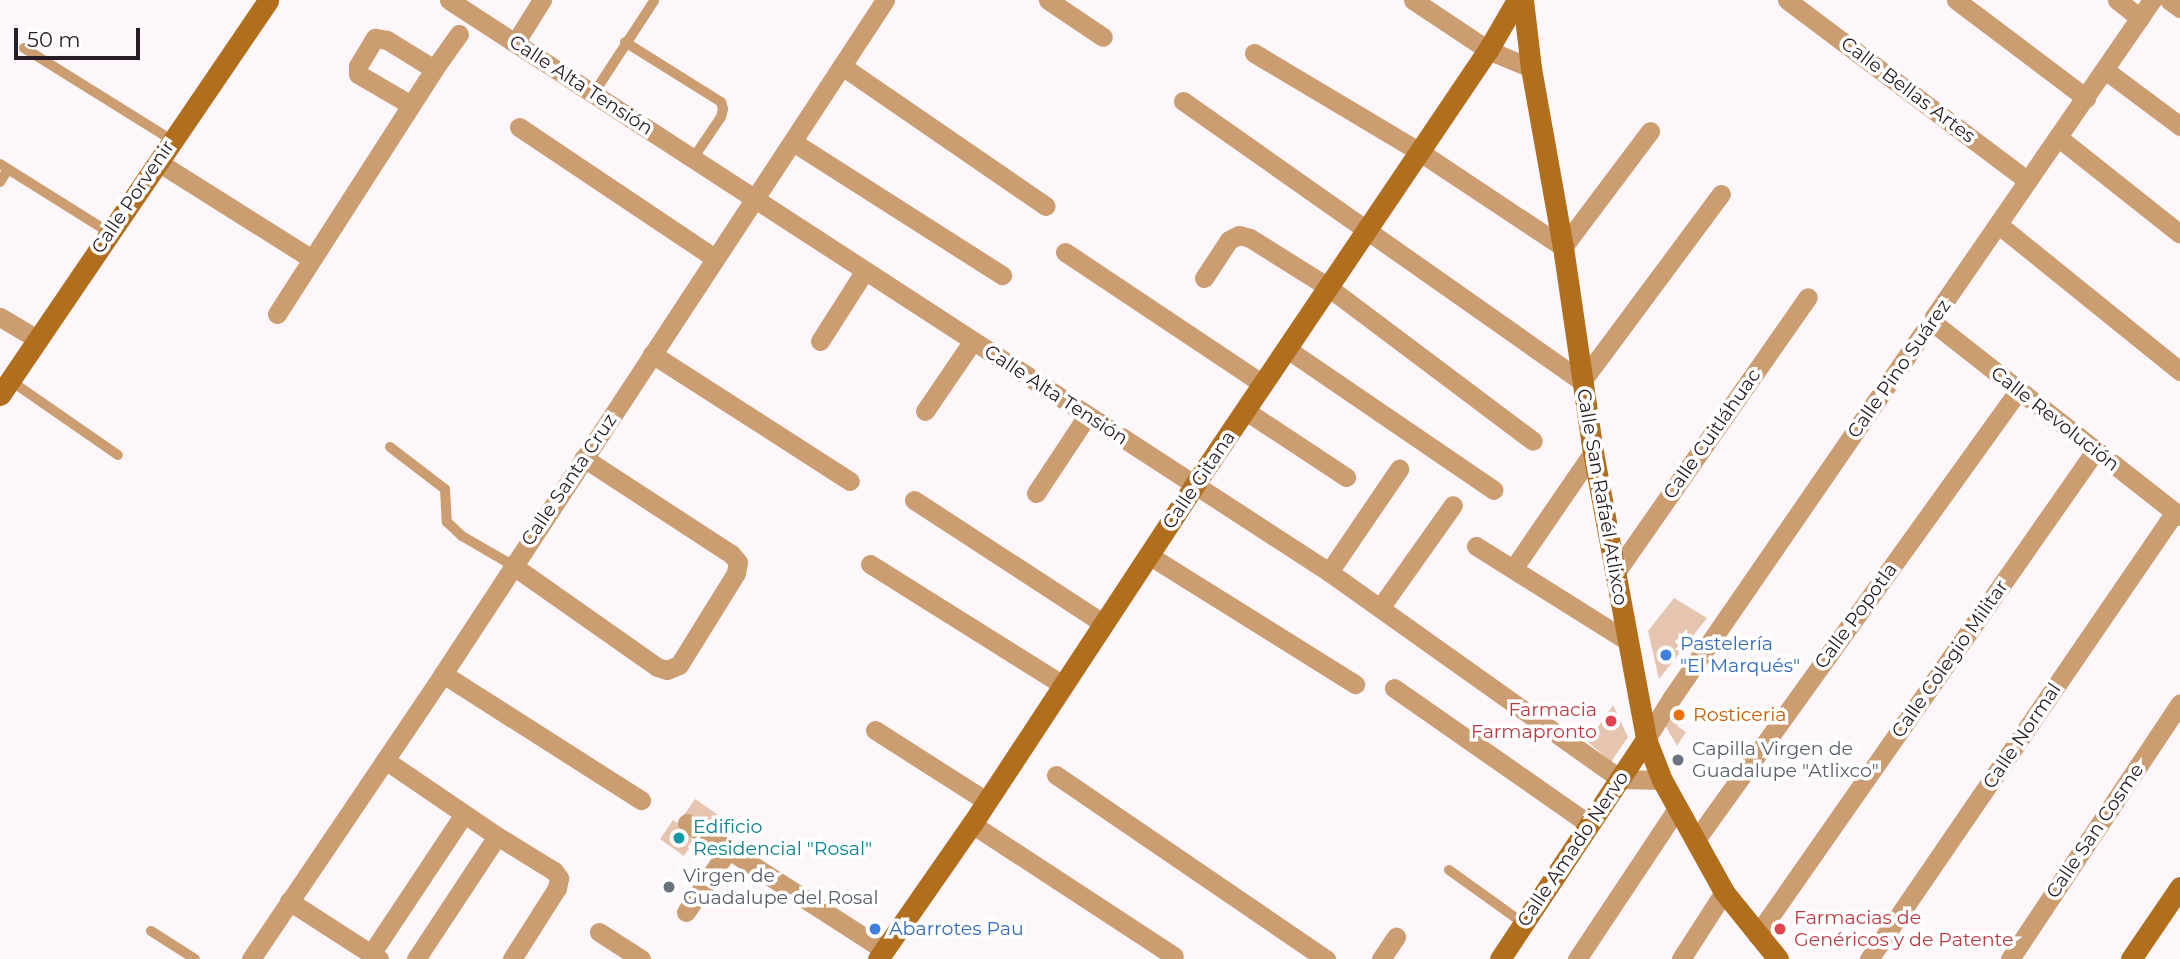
<!DOCTYPE html>
<html>
<head>
<meta charset="utf-8">
<style>
	body { margin:0 }
	#map { position:relative; width:2180px; height:959px; overflow:hidden; background:#fdf7fc; font-family:Montserrat,sans-serif }
	div>[style] { position:absolute }
	.building>* { inset:0; background:#e5c5b0 }
	.lane>* { height:10px; margin:-5px; padding:0 5px; transform-origin:5px; border-radius:5px; background:#cb9d70 }
	.street>* { height:19px; margin:-9.5px; padding:0 9.5px; transform-origin:9.5px; border-radius:9.5px; background:#cb9d70 }
	.secondary>* { height:21px; margin:-10.5px; padding:0 10.5px; transform-origin:10.5px; border-radius:10.5px; background:#b16f1d }
	.dots>* { width:19px; height:19px; translate:-50% -50%; box-sizing:border-box; border:4px solid #fff; border-radius:50% }
	span { translate:-50% -50%; white-space:nowrap; text-align:center; line-height:1.15; -webkit-text-stroke:7px #fff; paint-order:stroke }
	.street-label { font-size:19px; color:#281d27 }
	.shop-label { font-size:19px; color:#366cbe }
	.left { translate:0 -50%; text-align:left }
	.health-label { font-size:19px; color:#be3a42 }
	.right { translate:-100% -50%; text-align:right }
	.food-label { font-size:19px; color:#c56008 }
	.worship-label { font-size:19px; color:#5b616d }
	.culture-label { font-size:19px; color:#0d838f }
	.scale { position:absolute; left:14px; top:28px; width:126px; height:32px; box-sizing:border-box; border:4px solid #281d27; border-top:0; padding-left:9px; font-size:21px; line-height:24px; white-space:nowrap; color:#281d27; -webkit-text-stroke:5px #fff; paint-order:stroke }
</style>
</head>
<body>
<div id="map">
	<div class="building">
		<div style="clip-path:polygon(1674px 598px,1707px 618px,1659px 679px,1648px 631px)"></div>
		<div style="clip-path:polygon(1613px 705px,1628px 737px,1611px 762px,1588px 742px)"></div>
		<div style="clip-path:polygon(1678px 708px,1687px 713px,1677px 726px,1686px 732px,1677px 746px,1665px 725px)"></div>
		<div style="clip-path:polygon(695px 799px,717px 814px,706px 829px,684px 815px)"></div>
		<div style="clip-path:polygon(673px 820px,697px 836px,684px 856px,660px 839px)"></div>
	</div>
	<div class="lane">
		<div style="left:625px;top:42px;width:113px;rotate:32deg"></div>
		<div style="left:721px;top:102px;width:7px;rotate:74deg"></div>
		<div style="left:723px;top:109px;width:8px;rotate:104deg"></div>
		<div style="left:721px;top:117px;width:48px;rotate:124deg"></div>
		<div style="left:24px;top:48px;width:174px;rotate:31.9deg"></div>
		<div style="left:594px;top:93px;width:110px;rotate:-56.9deg"></div>
		<div style="left:0;top:164px;width:130px;rotate:32.1deg"></div>
		<div style="left:0;top:182px;width:15px;rotate:-58deg"></div>
		<div style="left:11px;top:381px;width:130px;rotate:34.7deg"></div>
		<div style="left:390px;top:447px;width:69px;rotate:37.4deg"></div>
		<div style="left:445px;top:489px;width:33px;rotate:87deg"></div>
		<div style="left:447px;top:522px;width:21px;rotate:43deg"></div>
		<div style="left:462px;top:536px;width:58px;rotate:30.1deg"></div>
		<div style="left:1449px;top:870px;width:91px;rotate:35.6deg"></div>
		<div style="left:151px;top:931px;width:52px;rotate:32.5deg"></div>
	</div>
	<div class="street">
		<div style="left:449px;top:0;width:1050px;rotate:33.02deg"></div>
		<div style="left:1329px;top:572px;width:357px;rotate:35.4deg"></div>
		<div style="left:1620px;top:779px;width:42px;rotate:1.4deg"></div>
		<div style="left:1048px;top:0;width:66px;rotate:33.9deg"></div>
		<div style="left:1413px;top:0;width:90px;rotate:33.7deg"></div>
		<div style="left:1488px;top:50px;width:47px;rotate:22.7deg"></div>
		<div style="left:1787px;top:0;width:301px;rotate:36.9deg"></div>
		<div style="left:1956px;top:0;width:163px;rotate:37deg"></div>
		<div style="left:2117px;top:0;width:29px;rotate:38deg"></div>
		<div style="left:2169px;top:0;width:14px;rotate:36deg"></div>
		<div style="left:515px;top:43px;width:51px;rotate:-57.9deg"></div>
		<div style="left:1254px;top:53px;width:193px;rotate:30.8deg"></div>
		<div style="left:1420px;top:152px;width:172px;rotate:33.6deg"></div>
		<div style="left:1563px;top:247px;width:145px;rotate:-53.1deg"></div>
		<div style="left:842px;top:66px;width:247px;rotate:34.5deg"></div>
		<div style="left:2105px;top:70px;width:94px;rotate:36.7deg"></div>
		<div style="left:1183px;top:101px;width:487px;rotate:35.1deg"></div>
		<div style="left:1582px;top:381px;width:233px;rotate:-53.4deg"></div>
		<div style="left:411px;top:105px;width:61px;rotate:-149.7deg"></div>
		<div style="left:358px;top:74px;width:8px;rotate:-90deg"></div>
		<div style="left:358px;top:66px;width:33px;rotate:-59deg"></div>
		<div style="left:375px;top:38px;width:12px;rotate:9deg"></div>
		<div style="left:387px;top:40px;width:55px;rotate:31.7deg"></div>
		<div style="left:519px;top:127px;width:236px;rotate:33.8deg"></div>
		<div style="left:2059px;top:138px;width:154px;rotate:38.4deg"></div>
		<div style="left:793px;top:142px;width:248px;rotate:32.5deg"></div>
		<div style="left:158px;top:162px;width:182px;rotate:32.2deg"></div>
		<div style="left:1999px;top:225px;width:233px;rotate:38.9deg"></div>
		<div style="left:1065px;top:252px;width:238px;rotate:33.7deg"></div>
		<div style="left:1204px;top:278px;width:45px;rotate:-56.7deg"></div>
		<div style="left:1229px;top:240px;width:11px;rotate:-27deg"></div>
		<div style="left:1239px;top:235px;width:11px;rotate:15deg"></div>
		<div style="left:1250px;top:238px;width:92px;rotate:32.1deg"></div>
		<div style="left:1328px;top:287px;width:256px;rotate:36.9deg"></div>
		<div style="left:277px;top:314px;width:291px;rotate:-57.3deg"></div>
		<div style="left:434px;top:69px;width:43px;rotate:-54.5deg"></div>
		<div style="left:0;top:317px;width:43px;rotate:30.7deg"></div>
		<div style="left:1931px;top:321px;width:316px;rotate:38.1deg"></div>
		<div style="left:820px;top:341px;width:82px;rotate:-57.5deg"></div>
		<div style="left:1287px;top:349px;width:250px;rotate:34.3deg"></div>
		<div style="left:652px;top:354px;width:235px;rotate:32.7deg"></div>
		<div style="left:925px;top:411px;width:83px;rotate:-55.7deg"></div>
		<div style="left:1246px;top:411px;width:120px;rotate:33.4deg"></div>
		<div style="left:1036px;top:493px;width:92px;rotate:-56.5deg"></div>
		<div style="left:914px;top:500px;width:227px;rotate:33.1deg"></div>
		<div style="left:1476px;top:546px;width:177px;rotate:32.1deg"></div>
		<div style="left:1150px;top:556px;width:242px;rotate:32deg"></div>
		<div style="left:870px;top:564px;width:228px;rotate:32.1deg"></div>
		<div style="left:512px;top:565px;width:177px;rotate:35.1deg"></div>
		<div style="left:657px;top:667px;width:10px;rotate:17deg"></div>
		<div style="left:667px;top:670px;width:13px;rotate:-23deg"></div>
		<div style="left:679px;top:665px;width:108px;rotate:-58.2deg"></div>
		<div style="left:736px;top:573px;width:11px;rotate:-80deg"></div>
		<div style="left:738px;top:562px;width:11px;rotate:-131deg"></div>
		<div style="left:731px;top:554px;width:176px;rotate:-146.9deg"></div>
		<div style="left:1513px;top:569px;width:142px;rotate:-55.6deg"></div>
		<div style="left:1329px;top:572px;width:125px;rotate:-55.8deg"></div>
		<div style="left:1616px;top:572px;width:335px;rotate:-55.1deg"></div>
		<div style="left:1380px;top:608px;width:126px;rotate:-54.7deg"></div>
		<div style="left:443px;top:674px;width:235px;rotate:32.5deg"></div>
		<div style="left:1394px;top:688px;width:238px;rotate:34.9deg"></div>
		<div style="left:875px;top:730px;width:132px;rotate:32.6deg"></div>
		<div style="left:1646px;top:739px;width:47px;rotate:-58deg"></div>
		<div style="left:1671px;top:699px;width:849px;rotate:-55.47deg"></div>
		<div style="left:385px;top:760px;width:135px;rotate:34.2deg"></div>
		<div style="left:497px;top:836px;width:67px;rotate:31.6deg"></div>
		<div style="left:554px;top:871px;width:9px;rotate:54deg"></div>
		<div style="left:559px;top:878px;width:10px;rotate:101deg"></div>
		<div style="left:557px;top:888px;width:84px;rotate:122.4deg"></div>
		<div style="left:1056px;top:775px;width:327px;rotate:34.3deg"></div>
		<div style="left:687px;top:823px;width:234px;rotate:32.8deg"></div>
		<div style="left:972px;top:824px;width:241px;rotate:33.2deg"></div>
		<div style="left:1695px;top:841px;width:554px;rotate:-54.33deg"></div>
		<div style="left:289px;top:901px;width:107px;rotate:32.8deg"></div>
		<div style="left:686px;top:912px;width:75px;rotate:-55.9deg"></div>
		<div style="left:599px;top:932px;width:50px;rotate:32.7deg"></div>
		<div style="left:1757px;top:935px;width:590px;rotate:-55.07deg"></div>
		<div style="left:371px;top:954px;width:168px;rotate:-56.4deg"></div>
		<div style="left:251px;top:959px;width:344px;rotate:-56deg"></div>
		<div style="left:443px;top:674px;width:806px;rotate:-56.74deg"></div>
		<div style="left:416px;top:959px;width:147px;rotate:-56.6deg"></div>
		<div style="left:1381px;top:959px;width:27px;rotate:-56deg"></div>
		<div style="left:1577px;top:959px;width:182px;rotate:-56.4deg"></div>
		<div style="left:1681px;top:959px;width:80px;rotate:-57.3deg"></div>
		<div style="left:1869px;top:959px;width:542px;rotate:-55.61deg"></div>
		<div style="left:2010px;top:959px;width:307px;rotate:-56.4deg"></div>
	</div>
	<div class="secondary">
		<div style="left:1523px;top:0;width:68px;rotate:83.3deg"></div>
		<div style="left:1531px;top:68px;width:182px;rotate:79.9deg"></div>
		<div style="left:1563px;top:247px;width:207px;rotate:81.7deg"></div>
		<div style="left:1593px;top:452px;width:292px;rotate:79.5deg"></div>
		<div style="left:1646px;top:739px;width:44px;rotate:68.7deg"></div>
		<div style="left:1662px;top:780px;width:128px;rotate:61deg"></div>
		<div style="left:1724px;top:892px;width:86px;rotate:51.1deg"></div>
		<div style="left:0;top:395px;width:477px;rotate:-55.8deg"></div>
		<div style="left:878px;top:959px;width:165px;rotate:-55.2deg"></div>
		<div style="left:972px;top:824px;width:407px;rotate:-56.7deg"></div>
		<div style="left:1195px;top:484px;width:524px;rotate:-55.98deg"></div>
		<div style="left:1488px;top:50px;width:58px;rotate:-59.9deg"></div>
		<div style="left:1500px;top:959px;width:264px;rotate:-56.4deg"></div>
		<div style="left:2131px;top:959px;width:87px;rotate:-55.8deg"></div>
	</div>
	<div class="dots">
		<div style="left:1666px;top:655px;background:#3f7fe0"></div>
		<div style="left:1679px;top:715px;background:#e8710a"></div>
		<div style="left:1611px;top:721px;background:#e0444e"></div>
		<div style="left:1678px;top:760px;background:#6b7280"></div>
		<div style="left:679px;top:838px;background:#0f9aa8"></div>
		<div style="left:669px;top:887px;background:#6b7280"></div>
		<div style="left:875px;top:929px;background:#3f7fe0"></div>
		<div style="left:1780px;top:929px;background:#e0444e"></div>
	</div>
	<div class="street-label">
		<span style="left:581px;top:85px;rotate:33deg">Calle Alta Tensión</span>
		<span style="left:1908px;top:90px;rotate:37deg">Calle Bellas Artes</span>
		<span style="left:133px;top:197px;rotate:-56deg">Calle Porvenir</span>
		<span style="left:1899px;top:369px;rotate:-55deg">Calle Pino Suárez</span>
		<span style="left:1056px;top:395px;rotate:33deg">Calle Alta Tensión</span>
		<span style="left:2055px;top:419px;rotate:38deg">Calle Revolución</span>
		<span style="left:1712px;top:434px;rotate:-55deg">Calle Cuitláhuac</span>
		<span style="left:569px;top:480px;rotate:-56deg">Calle Santa Cruz</span>
		<span style="left:1199px;top:480px;rotate:-56deg">Calle Gitana</span>
		<span style="left:1602px;top:497px;rotate:80deg">Calle San Rafaél Atlixco</span>
		<span style="left:1856px;top:616px;rotate:-54deg">Calle Popotla</span>
		<span style="left:1950px;top:659px;rotate:-55deg">Calle Colegio Militar</span>
		<span style="left:2022px;top:736px;rotate:-56deg">Calle Normal</span>
		<span style="left:2095px;top:831px;rotate:-56deg">Calle San Cosme</span>
		<span style="left:1573px;top:849px;rotate:-56deg">Calle Amado Nervo</span>
	</div>
	<div class="shop-label">
		<span class="left" style="left:1680px;top:655px">Pastelería<br>"El Marqués"</span>
		<span class="left" style="left:889px;top:929px">Abarrotes Pau</span>
	</div>
	<div class="health-label">
		<span class="right" style="left:1597px;top:721px">Farmacia<br>Farmapronto</span>
		<span class="left" style="left:1794px;top:929px">Farmacias de<br>Genéricos y de Patente</span>
	</div>
	<div class="food-label">
		<span class="left" style="left:1693px;top:715px">Rosticeria</span>
	</div>
	<div class="worship-label">
		<span class="left" style="left:1692px;top:760px">Capilla Virgen de<br>Guadalupe "Atlixco"</span>
		<span class="left" style="left:683px;top:887px">Virgen de<br>Guadalupe del Rosal</span>
	</div>
	<div class="culture-label">
		<span class="left" style="left:693px;top:838px">Edificio<br>Residencial "Rosal"</span>
	</div>
	<div class="scale">50 m</div>
</div>
</body>
</html>
